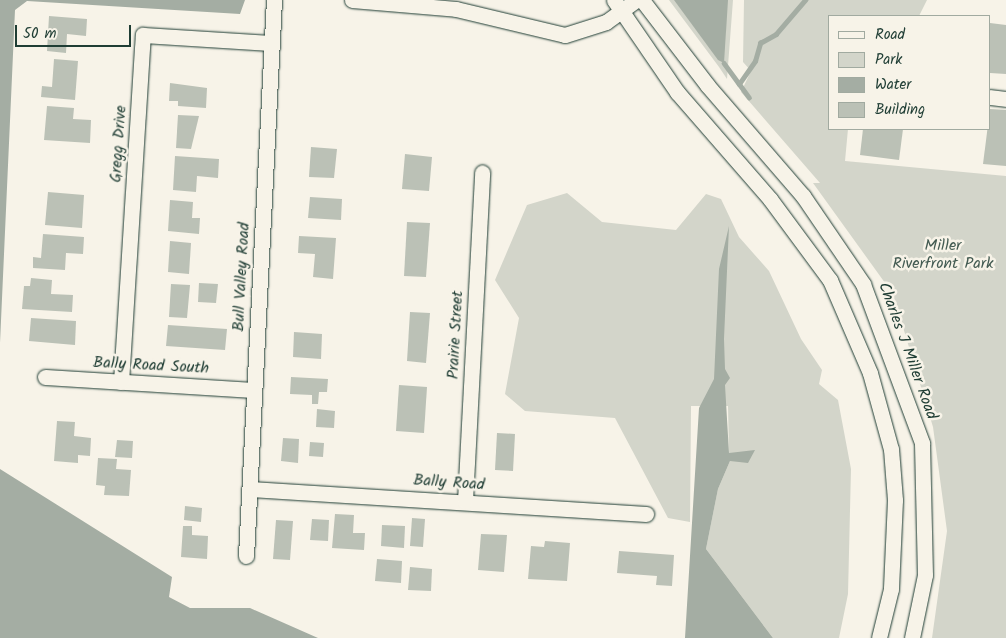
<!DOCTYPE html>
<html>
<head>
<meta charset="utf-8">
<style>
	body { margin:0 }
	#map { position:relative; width:1006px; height:638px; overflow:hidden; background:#f7f3e8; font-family:Kalam,sans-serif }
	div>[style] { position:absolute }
	.green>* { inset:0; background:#d3d5ca }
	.water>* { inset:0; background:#a4ada3 }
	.stream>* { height:4.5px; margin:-2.25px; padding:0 2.25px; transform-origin:2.25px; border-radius:2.25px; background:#a4ada3 }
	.building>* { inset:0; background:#bbc1b6 }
	.roads { filter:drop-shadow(0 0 1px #1f3d34) drop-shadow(0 0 1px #1f3d34) }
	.minor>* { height:15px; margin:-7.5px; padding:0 7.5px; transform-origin:7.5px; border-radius:7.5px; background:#f7f3e8 }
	span { translate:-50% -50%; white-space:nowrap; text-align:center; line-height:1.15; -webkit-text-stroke:5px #f7f3e8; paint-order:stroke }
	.street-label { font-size:16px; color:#1f3d34 }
	.park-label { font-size:16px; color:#435b52 }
	.legend { position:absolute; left:828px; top:15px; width:162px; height:115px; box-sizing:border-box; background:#f7f3e8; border:1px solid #a1aaa0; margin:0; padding:6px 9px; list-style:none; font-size:15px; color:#1f3d34 }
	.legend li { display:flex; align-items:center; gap:10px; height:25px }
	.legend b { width:25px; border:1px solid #a1aaa0 }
	.scale { position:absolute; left:15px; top:25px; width:116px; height:22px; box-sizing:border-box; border:2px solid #1f3d34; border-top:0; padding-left:6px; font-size:15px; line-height:18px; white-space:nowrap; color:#1f3d34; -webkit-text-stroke:4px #f7f3e8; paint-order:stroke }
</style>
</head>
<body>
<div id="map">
	<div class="green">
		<div style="clip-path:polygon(669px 0,733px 0,727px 79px,719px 67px)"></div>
		<div style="clip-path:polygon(744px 0,927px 0,919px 16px,830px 16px,830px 129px,848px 129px,845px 161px,1006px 176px,1006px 638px,932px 638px,947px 531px,933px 427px,893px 294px,813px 183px,820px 183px,741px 92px,751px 71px,743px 62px)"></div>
		<div style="clip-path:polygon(567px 193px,602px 222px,676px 230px,706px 194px,721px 199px,739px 237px,769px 271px,801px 339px,822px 370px,819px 384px,838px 400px,851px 469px,848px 594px,839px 638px,773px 638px,706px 549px,718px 489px,730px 461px,744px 455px,729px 454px,728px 406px,691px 406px,690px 522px,668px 518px,615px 418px,525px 411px,505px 394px,519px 318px,495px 280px,527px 205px)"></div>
	</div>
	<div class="water">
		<div style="clip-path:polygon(0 0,245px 0,240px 14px,27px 1px,15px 10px,0 343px)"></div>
		<div style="clip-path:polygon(674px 0,728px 0,724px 63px,718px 60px)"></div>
		<div style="clip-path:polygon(729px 226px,724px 339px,725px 369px,730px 378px,725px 385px,729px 453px,755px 450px,748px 463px,730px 461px,718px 489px,706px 549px,773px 638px,685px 638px,699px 408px,714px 379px,719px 269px)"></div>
		<div style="clip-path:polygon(0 469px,172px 577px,169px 597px,190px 608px,250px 608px,318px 638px,0 638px)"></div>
	</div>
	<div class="stream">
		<div style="left:724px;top:63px;width:26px;rotate:54deg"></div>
		<div style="left:749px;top:98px;width:17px;rotate:-126deg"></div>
		<div style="left:739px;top:84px;width:28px;rotate:-55deg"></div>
		<div style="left:755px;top:61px;width:19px;rotate:-74deg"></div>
		<div style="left:760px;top:43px;width:18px;rotate:-29deg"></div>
		<div style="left:776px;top:34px;width:45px;rotate:-49.5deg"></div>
	</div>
	<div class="building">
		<div style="clip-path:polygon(49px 16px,87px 19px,86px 36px,67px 34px,66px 53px,47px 51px)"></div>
		<div style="clip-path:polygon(990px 23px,1006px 25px,1006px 74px,990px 73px)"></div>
		<div style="clip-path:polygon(54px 59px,78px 61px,75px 100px,41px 97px,42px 86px,52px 87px)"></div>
		<div style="clip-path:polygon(170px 83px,207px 88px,206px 108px,178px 106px,178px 101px,169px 101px)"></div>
		<div style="clip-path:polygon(47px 106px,74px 108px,73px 119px,91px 120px,90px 143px,44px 140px)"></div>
		<div style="clip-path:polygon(990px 109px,1006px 110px,1006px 166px,983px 164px)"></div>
		<div style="clip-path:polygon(178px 115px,199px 116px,191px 149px,176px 148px)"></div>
		<div style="clip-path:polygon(863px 129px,903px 129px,899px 160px,860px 155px)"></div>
		<div style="clip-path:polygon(311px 147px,337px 149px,334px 178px,309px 177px)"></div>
		<div style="clip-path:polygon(405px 154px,432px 157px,429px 191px,402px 189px)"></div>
		<div style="clip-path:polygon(175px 156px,219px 159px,218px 178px,197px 176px,196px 192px,173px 190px)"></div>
		<div style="clip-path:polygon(48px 192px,84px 195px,82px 228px,45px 225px)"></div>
		<div style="clip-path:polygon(310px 197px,342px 199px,341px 220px,308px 218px)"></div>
		<div style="clip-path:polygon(170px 200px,193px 202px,192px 218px,200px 218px,199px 234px,168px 231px)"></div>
		<div style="clip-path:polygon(407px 222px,430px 223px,426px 277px,404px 276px)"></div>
		<div style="clip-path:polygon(43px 234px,84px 237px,83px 254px,66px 253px,65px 270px,33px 268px,33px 257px,41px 258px)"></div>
		<div style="clip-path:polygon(299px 236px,336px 238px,333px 279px,313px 277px,315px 254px,298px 253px)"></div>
		<div style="clip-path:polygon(170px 241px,191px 243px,189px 274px,168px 272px)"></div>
		<div style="clip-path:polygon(31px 278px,52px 280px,51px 294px,73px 295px,72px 312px,22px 309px,24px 286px,30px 286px)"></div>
		<div style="clip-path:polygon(199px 283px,218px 284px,216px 303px,198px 302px)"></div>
		<div style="clip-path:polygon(171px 284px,190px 285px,187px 318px,169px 317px)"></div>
		<div style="clip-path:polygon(410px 312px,430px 313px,426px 363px,407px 361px)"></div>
		<div style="clip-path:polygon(31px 318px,76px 321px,75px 345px,29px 341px)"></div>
		<div style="clip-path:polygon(168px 325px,227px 329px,225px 350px,166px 346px)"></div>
		<div style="clip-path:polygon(294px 332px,322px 334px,321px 359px,293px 357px)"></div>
		<div style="clip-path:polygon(291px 377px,328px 379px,327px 392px,319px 392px,318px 404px,312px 404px,312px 395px,290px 394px)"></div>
		<div style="clip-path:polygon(399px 385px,427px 387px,424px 433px,396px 431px)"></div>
		<div style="clip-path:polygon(317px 409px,335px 411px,334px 428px,316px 427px)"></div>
		<div style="clip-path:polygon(57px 421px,75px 422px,74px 436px,91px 438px,90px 456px,78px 455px,78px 463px,54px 461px)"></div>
		<div style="clip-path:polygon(497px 433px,515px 434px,513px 471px,495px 470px)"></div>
		<div style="clip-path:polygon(283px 438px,299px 439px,298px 463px,281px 461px)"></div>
		<div style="clip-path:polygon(117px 440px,133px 441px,132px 458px,115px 457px)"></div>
		<div style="clip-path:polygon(310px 442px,324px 443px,323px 457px,309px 456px)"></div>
		<div style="clip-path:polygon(98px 458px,117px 459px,116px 469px,131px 470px,129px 496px,104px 495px,105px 486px,96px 485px)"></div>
		<div style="clip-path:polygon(185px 506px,202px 508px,201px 522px,184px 520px)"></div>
		<div style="clip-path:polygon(335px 514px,354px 515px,353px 533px,365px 533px,364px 550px,332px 548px)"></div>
		<div style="clip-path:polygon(412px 518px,425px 519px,423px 547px,410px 546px)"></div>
		<div style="clip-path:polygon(312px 519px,329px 520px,328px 541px,310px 540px)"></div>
		<div style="clip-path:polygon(276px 520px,293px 521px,290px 560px,273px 559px)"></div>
		<div style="clip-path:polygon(382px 525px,405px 526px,404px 548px,381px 546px)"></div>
		<div style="clip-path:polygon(183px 526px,192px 526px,192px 535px,208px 536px,207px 559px,181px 557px)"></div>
		<div style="clip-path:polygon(481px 534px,507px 535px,504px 572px,478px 570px)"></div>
		<div style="clip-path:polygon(545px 541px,570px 543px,567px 581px,528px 579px,531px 546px,544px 547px)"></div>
		<div style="clip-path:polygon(619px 551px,674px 555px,672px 586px,656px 585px,657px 576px,617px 573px)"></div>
		<div style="clip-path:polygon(377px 559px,402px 561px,401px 583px,375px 581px)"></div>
		<div style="clip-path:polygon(410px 567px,432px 569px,431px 591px,408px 590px)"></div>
	</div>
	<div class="roads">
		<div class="minor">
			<div style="left:352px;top:0;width:104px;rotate:4.9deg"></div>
			<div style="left:456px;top:9px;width:112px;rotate:13.4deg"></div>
			<div style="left:565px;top:35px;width:43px;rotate:-17.6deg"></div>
			<div style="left:606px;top:22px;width:37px;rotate:-36deg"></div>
			<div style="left:614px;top:0;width:112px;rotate:55.6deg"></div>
			<div style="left:677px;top:92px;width:142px;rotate:49deg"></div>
			<div style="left:770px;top:199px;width:101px;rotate:53.5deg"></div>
			<div style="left:830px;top:280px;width:101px;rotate:66.7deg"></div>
			<div style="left:870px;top:373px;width:79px;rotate:74.6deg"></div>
			<div style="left:891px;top:449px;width:51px;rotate:85.5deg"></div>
			<div style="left:895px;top:500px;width:89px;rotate:92.6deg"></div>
			<div style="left:891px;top:589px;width:50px;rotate:103.8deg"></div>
			<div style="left:642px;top:0;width:108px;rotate:52.5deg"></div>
			<div style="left:708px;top:86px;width:145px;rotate:49.2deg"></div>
			<div style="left:803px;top:196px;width:107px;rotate:55.7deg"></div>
			<div style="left:863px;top:284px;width:170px;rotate:69.6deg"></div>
			<div style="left:922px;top:443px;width:132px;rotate:88.7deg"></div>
			<div style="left:925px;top:575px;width:64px;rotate:101.7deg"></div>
			<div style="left:990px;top:97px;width:16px;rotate:7deg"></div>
			<div style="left:45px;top:377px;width:209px;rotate:3.6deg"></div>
			<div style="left:121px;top:382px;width:348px;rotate:-86.4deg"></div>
			<div style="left:143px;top:35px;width:128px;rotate:3.6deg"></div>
			<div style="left:250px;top:489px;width:397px;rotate:3.6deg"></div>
			<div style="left:465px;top:501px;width:329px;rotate:-87deg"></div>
			<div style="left:246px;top:556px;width:557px;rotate:-87.12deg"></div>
		</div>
	</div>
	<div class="street-label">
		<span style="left:119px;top:144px;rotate:-86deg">Gregg Drive</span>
		<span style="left:242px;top:277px;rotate:-87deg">Bull Valley Road</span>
		<span style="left:456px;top:335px;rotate:-87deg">Prairie Street</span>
		<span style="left:907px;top:351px;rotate:70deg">Charles J Miller Road</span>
		<span style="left:151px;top:366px;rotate:3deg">Bally Road South</span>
		<span style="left:449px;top:483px;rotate:4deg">Bally Road</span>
	</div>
	<div class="park-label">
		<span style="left:943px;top:255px">Miller<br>Riverfront Park</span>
	</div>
	<ul class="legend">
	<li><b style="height:6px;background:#f7f3e8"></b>Road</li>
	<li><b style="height:14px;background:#d3d5ca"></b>Park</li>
	<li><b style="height:14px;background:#a4ada3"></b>Water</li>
	<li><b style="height:14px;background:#bbc1b6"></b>Building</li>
	</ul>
	<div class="scale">50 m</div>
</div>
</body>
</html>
